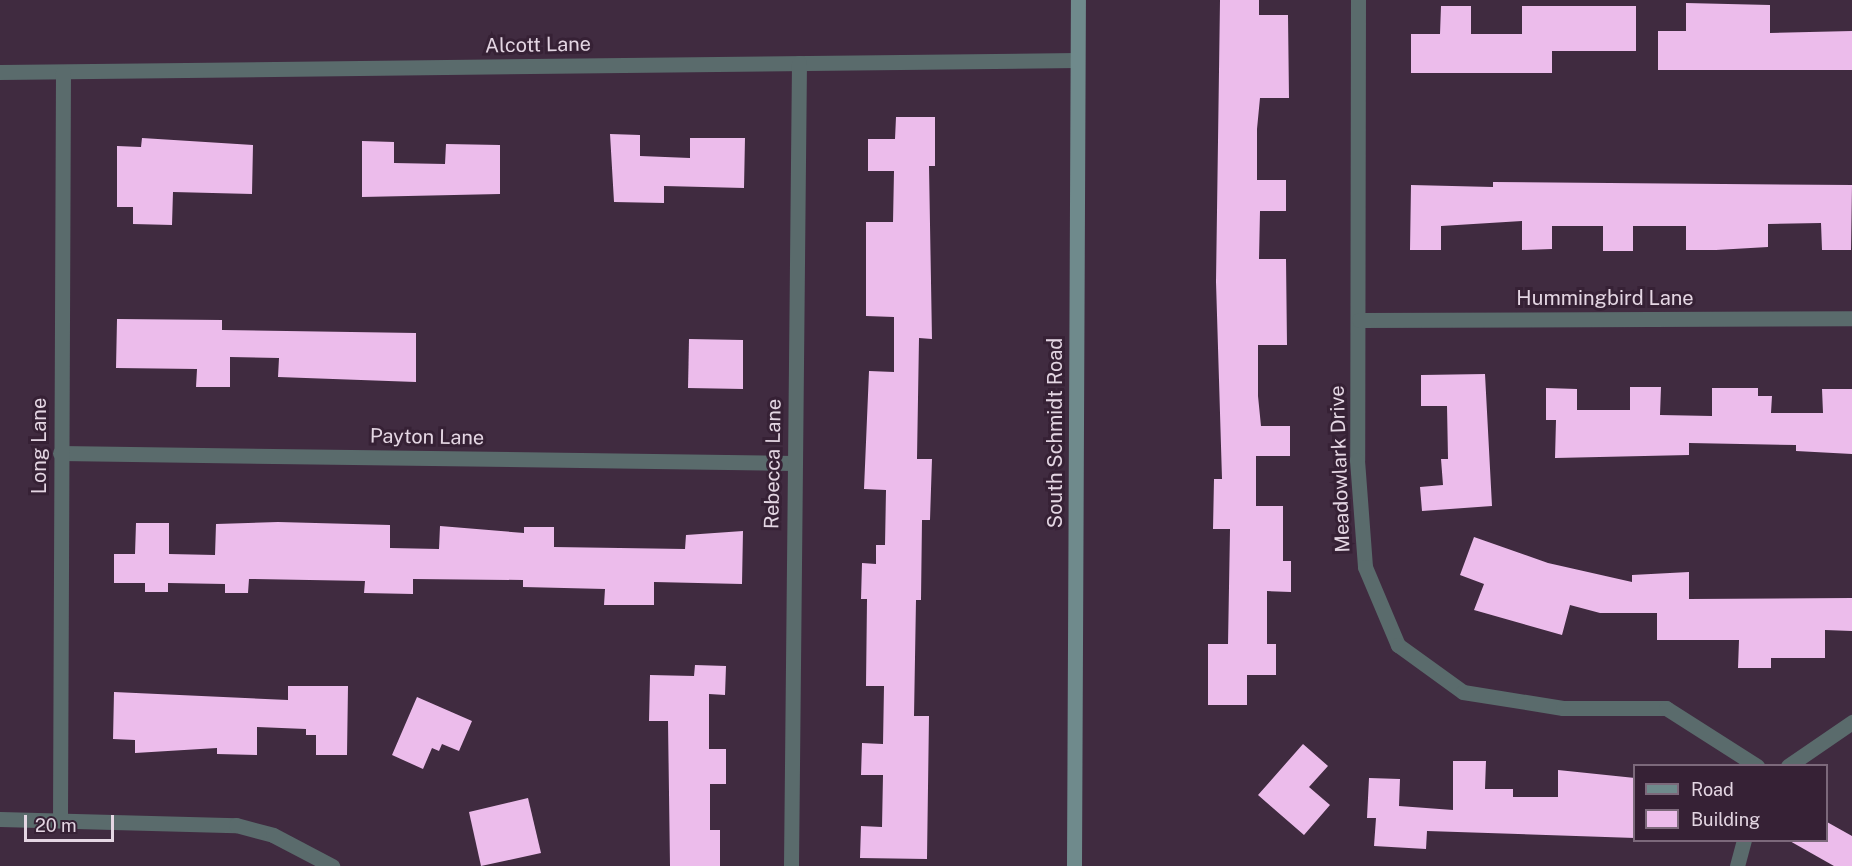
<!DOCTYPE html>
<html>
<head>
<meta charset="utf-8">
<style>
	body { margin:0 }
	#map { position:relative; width:1852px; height:866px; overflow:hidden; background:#402b40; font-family:"Public Sans",sans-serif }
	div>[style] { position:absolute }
	.building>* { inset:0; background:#ecbceb }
	.street>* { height:15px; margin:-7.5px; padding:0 7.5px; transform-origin:7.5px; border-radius:7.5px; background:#5a6b6c }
	.secondary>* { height:15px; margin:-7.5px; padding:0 7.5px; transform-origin:7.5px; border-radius:7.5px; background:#6f8a8c }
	span { translate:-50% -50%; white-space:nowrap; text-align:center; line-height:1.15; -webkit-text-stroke:6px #362135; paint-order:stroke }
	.street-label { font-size:20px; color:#e4d6e3 }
	.legend { position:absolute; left:1633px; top:764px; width:195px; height:78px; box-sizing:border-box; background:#362135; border:2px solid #7c697b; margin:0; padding:8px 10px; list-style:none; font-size:18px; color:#e4d6e3 }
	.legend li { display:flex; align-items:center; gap:12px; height:30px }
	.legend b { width:30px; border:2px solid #7c697b }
	.scale { position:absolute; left:24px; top:815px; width:90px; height:27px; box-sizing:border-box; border:3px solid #e4d6e3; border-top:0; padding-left:8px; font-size:18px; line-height:21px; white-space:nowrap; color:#e4d6e3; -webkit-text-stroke:4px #362135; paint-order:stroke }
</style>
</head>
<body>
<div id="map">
	<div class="building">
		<div style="clip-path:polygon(1220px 0,1259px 0,1259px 15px,1288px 15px,1289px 98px,1260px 98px,1257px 129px,1257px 180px,1286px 180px,1286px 211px,1260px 211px,1259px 259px,1286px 259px,1287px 345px,1258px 345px,1258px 396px,1261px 426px,1290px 426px,1290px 456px,1256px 456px,1256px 506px,1283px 506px,1283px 561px,1291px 561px,1291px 592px,1267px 591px,1267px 644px,1276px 644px,1276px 675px,1247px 675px,1247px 705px,1208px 705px,1208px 644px,1228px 644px,1230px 529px,1213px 529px,1214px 479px,1222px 479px,1216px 282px)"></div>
		<div style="clip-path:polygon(1686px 3px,1770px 5px,1770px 33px,1852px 31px,1852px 70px,1658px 70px,1658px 31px,1686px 31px)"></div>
		<div style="clip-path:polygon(1441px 6px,1471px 6px,1471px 34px,1522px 34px,1522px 6px,1636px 6px,1636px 51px,1552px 51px,1552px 73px,1411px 73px,1411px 34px,1440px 34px)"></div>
		<div style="clip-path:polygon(896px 117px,935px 117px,935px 166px,929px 166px,932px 339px,919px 338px,917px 459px,932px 459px,930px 520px,922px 520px,921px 600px,916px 600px,914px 716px,929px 716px,927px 859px,860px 858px,861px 826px,882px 827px,883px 775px,861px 775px,862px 743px,883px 744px,884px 686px,866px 686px,867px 599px,861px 599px,862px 563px,876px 564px,876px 545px,885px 545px,886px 490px,864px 489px,869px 371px,894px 372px,894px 317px,866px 316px,866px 222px,893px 222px,894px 171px,868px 171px,868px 139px,895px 139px)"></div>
		<div style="clip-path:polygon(610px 134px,640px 135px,640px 156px,690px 158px,690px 138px,745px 138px,744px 188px,664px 186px,664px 203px,614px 202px)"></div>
		<div style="clip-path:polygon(142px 138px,253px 145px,252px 194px,173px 192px,172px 225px,133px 224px,133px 207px,117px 207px,117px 146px,141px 147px)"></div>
		<div style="clip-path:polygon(362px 141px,394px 142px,394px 163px,445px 164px,446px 144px,500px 145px,500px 194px,362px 197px)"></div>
		<div style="clip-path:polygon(1493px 182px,1852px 185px,1851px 250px,1822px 250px,1821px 223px,1768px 224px,1768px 247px,1716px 250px,1686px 250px,1686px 226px,1633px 226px,1633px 251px,1603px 251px,1603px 226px,1552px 226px,1552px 249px,1522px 250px,1522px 221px,1441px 226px,1441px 250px,1410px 250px,1411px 185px,1493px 187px)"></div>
		<div style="clip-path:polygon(117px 319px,222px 320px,222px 330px,416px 333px,416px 382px,278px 377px,279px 358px,230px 357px,230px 387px,196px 387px,197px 369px,116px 368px)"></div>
		<div style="clip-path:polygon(689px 339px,743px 340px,743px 389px,688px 388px)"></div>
		<div style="clip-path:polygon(1485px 374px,1492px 506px,1422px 511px,1420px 487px,1443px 485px,1441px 459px,1448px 459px,1447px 406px,1421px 406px,1421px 375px)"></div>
		<div style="clip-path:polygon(1630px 387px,1661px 387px,1660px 415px,1712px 416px,1712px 388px,1758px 388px,1758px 396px,1772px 396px,1771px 413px,1823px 413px,1822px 389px,1852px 389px,1852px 454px,1796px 451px,1796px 445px,1689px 443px,1689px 455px,1555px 458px,1556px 420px,1546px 420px,1546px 388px,1577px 389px,1577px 410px,1630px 410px)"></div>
		<div style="clip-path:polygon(278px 522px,390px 525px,390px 548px,439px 549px,440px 526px,524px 533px,524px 527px,554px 527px,554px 547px,685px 549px,686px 535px,743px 531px,742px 584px,654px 582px,654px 605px,604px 605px,605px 589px,523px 587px,523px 580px,413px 579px,413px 594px,364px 593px,365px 581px,249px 579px,248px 593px,225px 593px,225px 584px,168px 583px,168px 592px,145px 592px,145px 583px,114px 583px,114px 554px,135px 554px,136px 523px,169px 523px,169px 554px,215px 555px,216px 524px)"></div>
		<div style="clip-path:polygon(1474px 537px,1548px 563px,1632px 582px,1632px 575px,1689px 572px,1689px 599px,1852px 598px,1852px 631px,1825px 630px,1825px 658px,1771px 658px,1771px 668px,1738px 668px,1739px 640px,1657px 640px,1657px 613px,1600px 613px,1570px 605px,1562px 635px,1474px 610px,1484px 584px,1460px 575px)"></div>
		<div style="clip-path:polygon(695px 665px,726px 666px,725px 695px,709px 694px,709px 749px,726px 749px,726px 784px,710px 784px,710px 830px,720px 830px,720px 866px,670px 866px,668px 721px,649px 721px,650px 675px,694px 676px)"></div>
		<div style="clip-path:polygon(288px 686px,348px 686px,347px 755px,316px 755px,316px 735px,306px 735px,306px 729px,257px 727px,257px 755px,217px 754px,217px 748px,135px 753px,135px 740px,113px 739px,114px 692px,288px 700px)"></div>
		<div style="clip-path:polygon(417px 697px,472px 721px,459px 751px,442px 744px,439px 751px,432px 748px,423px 769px,392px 755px)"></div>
		<div style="clip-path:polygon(1303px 744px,1328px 766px,1309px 787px,1330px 805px,1304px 835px,1258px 795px)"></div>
		<div style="clip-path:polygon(1453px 761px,1486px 761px,1485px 789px,1513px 789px,1513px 797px,1558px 797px,1558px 770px,1635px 778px,1635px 838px,1427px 831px,1426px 849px,1374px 846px,1376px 818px,1367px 818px,1369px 778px,1400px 779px,1399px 806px,1453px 810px)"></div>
		<div style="clip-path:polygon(528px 798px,541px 853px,481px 866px,469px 812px)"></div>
		<div style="clip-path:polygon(1827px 822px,1852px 836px,1852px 866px,1834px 866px,1788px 840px,1827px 840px)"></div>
	</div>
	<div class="street">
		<div style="left:1358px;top:0;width:460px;rotate:90.1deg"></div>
		<div style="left:1357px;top:460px;width:107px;rotate:85.7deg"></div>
		<div style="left:1365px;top:567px;width:85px;rotate:67.1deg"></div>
		<div style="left:1398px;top:645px;width:80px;rotate:35.9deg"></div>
		<div style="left:1463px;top:692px;width:101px;rotate:9.1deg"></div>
		<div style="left:1563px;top:708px;width:103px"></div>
		<div style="left:1666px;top:708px;width:108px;rotate:32.5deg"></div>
		<div style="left:0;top:72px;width:1077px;rotate:-0.64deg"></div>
		<div style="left:1359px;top:320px;width:493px;rotate:-0.2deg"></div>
		<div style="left:60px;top:453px;width:734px;rotate:0.78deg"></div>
		<div style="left:1788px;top:766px;width:78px;rotate:-34.5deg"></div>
		<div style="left:0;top:819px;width:236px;rotate:1.5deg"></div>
		<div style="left:236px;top:825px;width:38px;rotate:15deg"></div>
		<div style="left:273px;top:835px;width:67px;rotate:27.7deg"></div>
		<div style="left:60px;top:820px;width:748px;rotate:-89.77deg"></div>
		<div style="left:791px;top:866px;width:803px;rotate:-89.43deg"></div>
		<div style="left:1737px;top:866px;width:27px;rotate:-75deg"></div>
	</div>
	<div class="secondary">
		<div style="left:1074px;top:866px;width:866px;rotate:-89.74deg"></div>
	</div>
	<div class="street-label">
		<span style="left:538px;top:45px;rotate:-1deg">Alcott Lane</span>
		<span style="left:1605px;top:298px">Hummingbird Lane</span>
		<span style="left:1055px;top:433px;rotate:-90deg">South Schmidt Road</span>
		<span style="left:427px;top:437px;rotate:1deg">Payton Lane</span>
		<span style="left:39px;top:446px;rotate:-90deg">Long Lane</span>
		<span style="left:773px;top:464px;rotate:-89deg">Rebecca Lane</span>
		<span style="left:1340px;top:469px;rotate:-92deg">Meadowlark Drive</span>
	</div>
	<ul class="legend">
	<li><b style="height:8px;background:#6f8a8c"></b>Road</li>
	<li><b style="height:16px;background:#ecbceb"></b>Building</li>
	</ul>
	<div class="scale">20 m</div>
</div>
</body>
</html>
